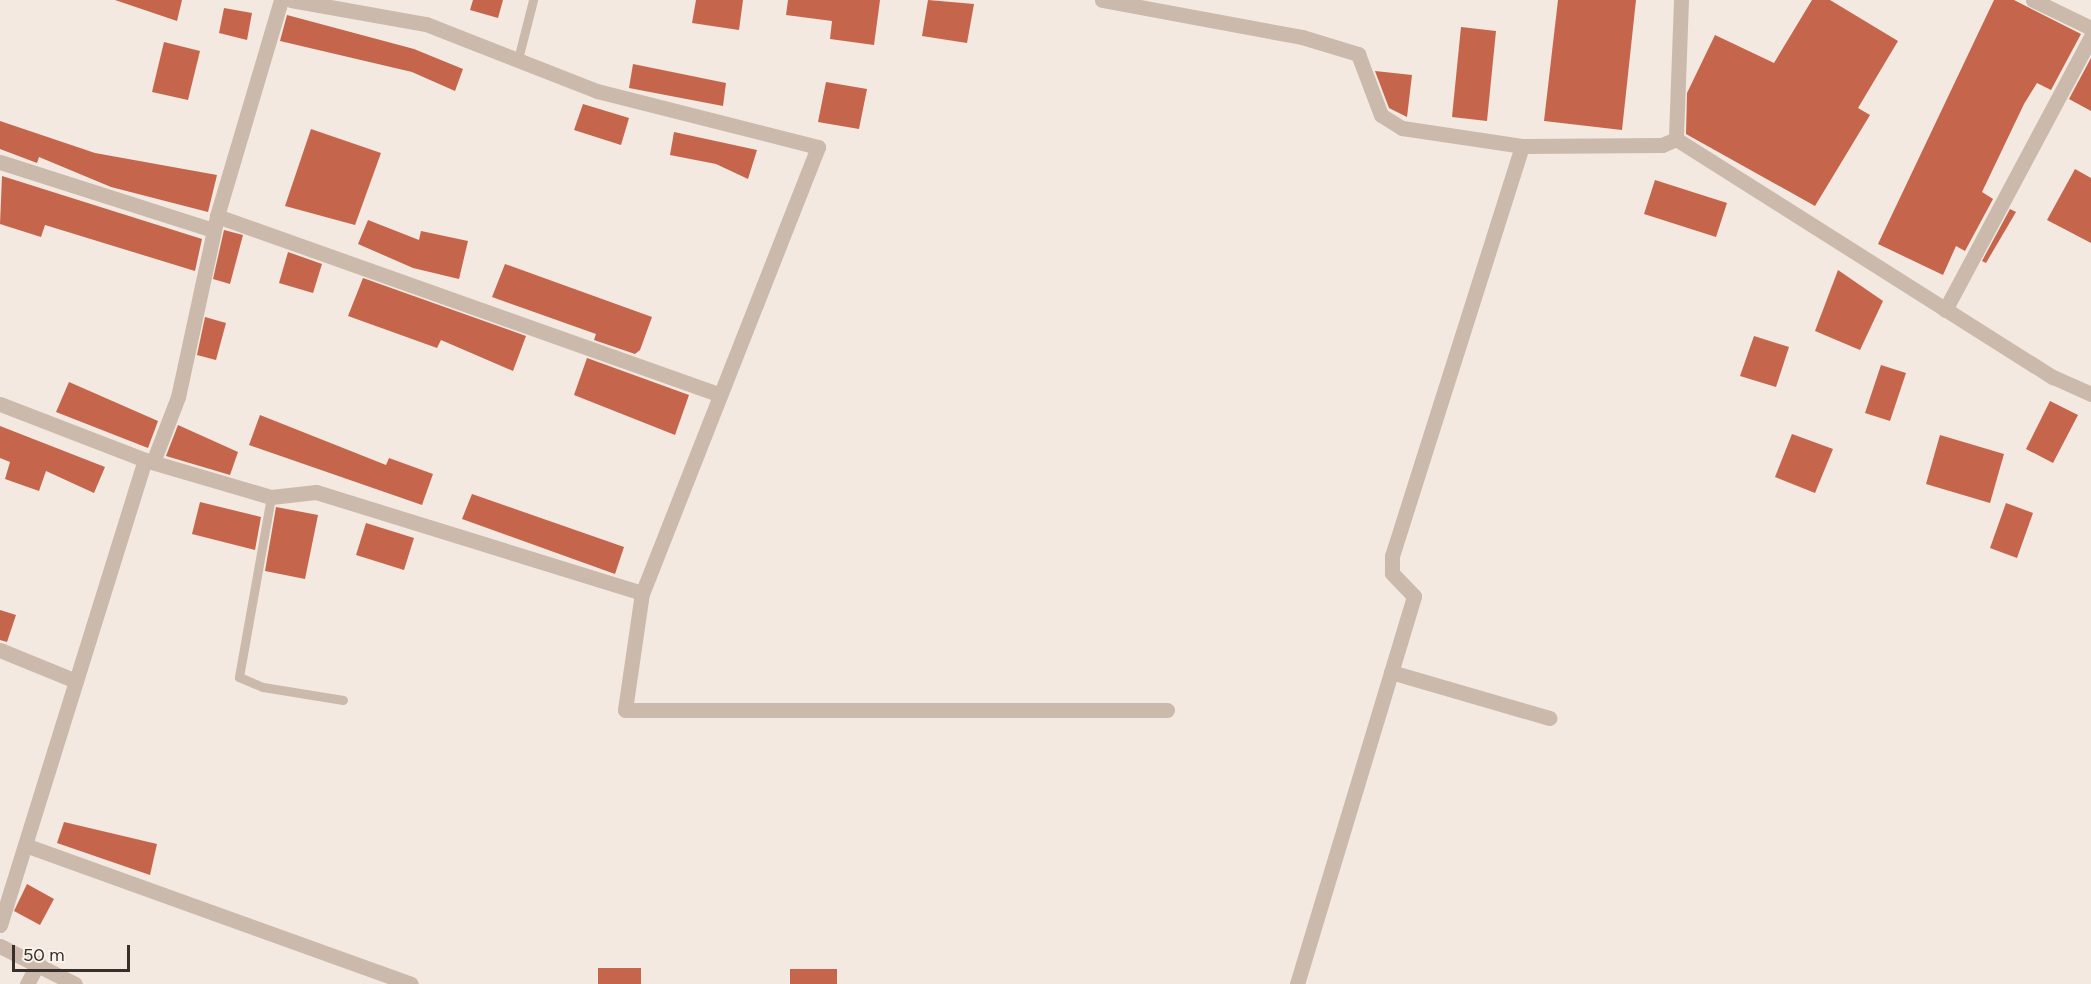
<!DOCTYPE html>
<html>
<head>
<meta charset="utf-8">
<style>
	body { margin:0 }
	#map { position:relative; width:2091px; height:984px; overflow:hidden; background:#f3e9e0; font-family:Figtree,sans-serif }
	div>[style] { position:absolute }
	.building>* { inset:0; background:#c5654c }
	.lane>* { height:9px; margin:-4.5px; padding:0 4.5px; transform-origin:4.5px; border-radius:4.5px; background:#cbb9ab }
	.street>* { height:15px; margin:-7.5px; padding:0 7.5px; transform-origin:7.5px; border-radius:7.5px; background:#cbb9ab }
	span { translate:-50% -50%; white-space:nowrap; text-align:center; line-height:1.15; -webkit-text-stroke:6px #faf3ec; paint-order:stroke }
	.scale { position:absolute; left:12px; top:945px; width:118px; height:27px; box-sizing:border-box; border:3px solid #392f2a; border-top:0; padding-left:8px; font-size:18px; line-height:21px; white-space:nowrap; color:#392f2a; -webkit-text-stroke:4px #faf3ec; paint-order:stroke }
</style>
</head>
<body>
<div id="map">
	<div class="building">
		<div style="clip-path:polygon(115px 0,182px 0,177px 21px)"></div>
		<div style="clip-path:polygon(473px 0,503px 0,498px 18px,470px 10px)"></div>
		<div style="clip-path:polygon(696px 0,743px 0,739px 30px,692px 23px)"></div>
		<div style="clip-path:polygon(788px 0,880px 0,874px 45px,830px 39px,832px 21px,786px 15px)"></div>
		<div style="clip-path:polygon(928px 0,974px 4px,967px 43px,922px 36px)"></div>
		<div style="clip-path:polygon(1558px 0,1636px 0,1622px 130px,1544px 121px)"></div>
		<div style="clip-path:polygon(1812px 0,1830px 0,1898px 41px,1858px 108px,1870px 115px,1815px 206px,1686px 134px,1687px 93px,1715px 35px,1774px 63px)"></div>
		<div style="clip-path:polygon(1994px 0,2014px 0,2081px 34px,2051px 90px,2037px 83px,2024px 104px,1982px 192px,1993px 199px,1965px 251px,1956px 246px,1943px 275px,1878px 244px)"></div>
		<div style="clip-path:polygon(224px 8px,252px 13px,247px 40px,219px 33px)"></div>
		<div style="clip-path:polygon(287px 15px,414px 49px,463px 69px,455px 91px,412px 72px,280px 41px)"></div>
		<div style="clip-path:polygon(1461px 27px,1496px 31px,1487px 121px,1452px 117px)"></div>
		<div style="clip-path:polygon(164px 42px,200px 51px,188px 100px,152px 92px)"></div>
		<div style="clip-path:polygon(2091px 58px,2091px 111px,2069px 99px)"></div>
		<div style="clip-path:polygon(633px 64px,726px 83px,723px 106px,629px 88px)"></div>
		<div style="clip-path:polygon(1375px 71px,1412px 75px,1407px 117px,1389px 108px)"></div>
		<div style="clip-path:polygon(826px 82px,867px 89px,859px 129px,818px 122px)"></div>
		<div style="clip-path:polygon(583px 104px,629px 118px,621px 145px,574px 130px)"></div>
		<div style="clip-path:polygon(0 121px,95px 153px,217px 175px,208px 212px,111px 187px,39px 157px,37px 163px,0 149px)"></div>
		<div style="clip-path:polygon(311px 129px,381px 153px,355px 225px,285px 206px)"></div>
		<div style="clip-path:polygon(674px 132px,757px 150px,748px 179px,716px 164px,670px 155px)"></div>
		<div style="clip-path:polygon(2075px 169px,2091px 178px,2091px 243px,2047px 220px)"></div>
		<div style="clip-path:polygon(2px 176px,202px 239px,195px 271px,45px 225px,41px 237px,0 224px)"></div>
		<div style="clip-path:polygon(1655px 180px,1727px 203px,1716px 237px,1644px 214px)"></div>
		<div style="clip-path:polygon(2010px 209px,2016px 212px,1986px 263px,1982px 261px)"></div>
		<div style="clip-path:polygon(368px 220px,419px 240px,421px 231px,468px 241px,459px 279px,413px 268px,358px 244px)"></div>
		<div style="clip-path:polygon(224px 230px,243px 235px,230px 284px,213px 279px)"></div>
		<div style="clip-path:polygon(288px 252px,322px 264px,313px 293px,279px 283px)"></div>
		<div style="clip-path:polygon(505px 264px,652px 317px,640px 350px,635px 354px,594px 340px,596px 334px,492px 297px)"></div>
		<div style="clip-path:polygon(1838px 270px,1883px 301px,1860px 350px,1815px 331px)"></div>
		<div style="clip-path:polygon(363px 278px,526px 336px,513px 371px,441px 340px,437px 348px,348px 316px)"></div>
		<div style="clip-path:polygon(205px 317px,226px 323px,216px 360px,197px 355px)"></div>
		<div style="clip-path:polygon(1754px 336px,1789px 347px,1776px 387px,1740px 376px)"></div>
		<div style="clip-path:polygon(587px 358px,689px 395px,675px 435px,574px 395px)"></div>
		<div style="clip-path:polygon(1881px 365px,1906px 373px,1890px 421px,1865px 413px)"></div>
		<div style="clip-path:polygon(69px 382px,158px 421px,148px 448px,56px 412px)"></div>
		<div style="clip-path:polygon(2050px 401px,2078px 415px,2053px 463px,2026px 449px)"></div>
		<div style="clip-path:polygon(260px 415px,386px 465px,389px 458px,433px 474px,422px 505px,249px 445px)"></div>
		<div style="clip-path:polygon(178px 425px,238px 452px,230px 475px,166px 456px)"></div>
		<div style="clip-path:polygon(0 426px,105px 467px,94px 493px,46px 471px,39px 491px,5px 479px,10px 462px,0 458px)"></div>
		<div style="clip-path:polygon(1792px 434px,1833px 449px,1815px 493px,1775px 477px)"></div>
		<div style="clip-path:polygon(1940px 435px,2004px 454px,1990px 503px,1926px 484px)"></div>
		<div style="clip-path:polygon(472px 494px,624px 547px,615px 574px,462px 519px)"></div>
		<div style="clip-path:polygon(200px 502px,261px 517px,255px 550px,192px 534px)"></div>
		<div style="clip-path:polygon(2006px 503px,2033px 513px,2017px 558px,1990px 548px)"></div>
		<div style="clip-path:polygon(276px 507px,318px 515px,305px 579px,265px 571px)"></div>
		<div style="clip-path:polygon(366px 523px,414px 538px,404px 570px,356px 555px)"></div>
		<div style="clip-path:polygon(0 610px,16px 615px,7px 642px,0 640px)"></div>
		<div style="clip-path:polygon(64px 822px,157px 844px,150px 875px,57px 843px)"></div>
		<div style="clip-path:polygon(27px 884px,54px 899px,40px 925px,14px 911px)"></div>
		<div style="clip-path:polygon(598px 968px,641px 968px,641px 984px,598px 984px)"></div>
		<div style="clip-path:polygon(790px 969px,837px 969px,837px 984px,790px 984px)"></div>
	</div>
	<div class="lane">
		<div style="left:518px;top:59px;width:61px;rotate:-75.7deg"></div>
		<div style="left:271px;top:497px;width:183px;rotate:100.1deg"></div>
		<div style="left:239px;top:677px;width:26px;rotate:23deg"></div>
		<div style="left:263px;top:687px;width:81px;rotate:9.2deg"></div>
	</div>
	<div class="street">
		<div style="left:281px;top:0;width:225px;rotate:106.5deg"></div>
		<div style="left:217px;top:216px;width:532px;rotate:19.56deg"></div>
		<div style="left:291px;top:0;width:137px;rotate:10.1deg"></div>
		<div style="left:426px;top:24px;width:184px;rotate:21.4deg"></div>
		<div style="left:597px;top:91px;width:228px;rotate:14.2deg"></div>
		<div style="left:818px;top:147px;width:479px;rotate:111.5deg"></div>
		<div style="left:642px;top:593px;width:118px;rotate:98.3deg"></div>
		<div style="left:625px;top:710px;width:542px"></div>
		<div style="left:1102px;top:0;width:203px;rotate:10.5deg"></div>
		<div style="left:1302px;top:37px;width:59px;rotate:16.9deg"></div>
		<div style="left:1358px;top:54px;width:65px;rotate:69.3deg"></div>
		<div style="left:1381px;top:115px;width:25px;rotate:32deg"></div>
		<div style="left:1402px;top:128px;width:121px;rotate:8.5deg"></div>
		<div style="left:1522px;top:146px;width:140px;rotate:-0.4deg"></div>
		<div style="left:1662px;top:145px;width:15px;rotate:-23deg"></div>
		<div style="left:1681px;top:0;width:139px;rotate:92.1deg"></div>
		<div style="left:1676px;top:139px;width:446px;rotate:32.3deg"></div>
		<div style="left:2053px;top:377px;width:42px;rotate:24.1deg"></div>
		<div style="left:2033px;top:0;width:64px;rotate:25.8deg"></div>
		<div style="left:0;top:162px;width:224px;rotate:17.7deg"></div>
		<div style="left:1945px;top:310px;width:310px;rotate:-61.9deg"></div>
		<div style="left:0;top:404px;width:155px;rotate:21.1deg"></div>
		<div style="left:145px;top:460px;width:131px;rotate:16.4deg"></div>
		<div style="left:271px;top:497px;width:45px;rotate:-6.3deg"></div>
		<div style="left:316px;top:492px;width:341px;rotate:17.2deg"></div>
		<div style="left:153px;top:462px;width:70px;rotate:-69deg"></div>
		<div style="left:178px;top:397px;width:185px;rotate:-77.8deg"></div>
		<div style="left:0;top:650px;width:82px;rotate:22.2deg"></div>
		<div style="left:1391px;top:672px;width:165px;rotate:16.2deg"></div>
		<div style="left:25px;top:845px;width:410px;rotate:19.8deg"></div>
		<div style="left:0;top:925px;width:487px;rotate:-72.7deg"></div>
		<div style="left:0;top:946px;width:84px;rotate:26.9deg"></div>
		<div style="left:27px;top:984px;width:24px;rotate:-62deg"></div>
		<div style="left:1297px;top:984px;width:405px;rotate:-73.2deg"></div>
		<div style="left:1414px;top:596px;width:32px;rotate:-134deg"></div>
		<div style="left:1392px;top:573px;width:17px;rotate:-90deg"></div>
		<div style="left:1392px;top:556px;width:430px;rotate:-72.4deg"></div>
	</div>
	<div class="scale">50 m</div>
</div>
</body>
</html>
